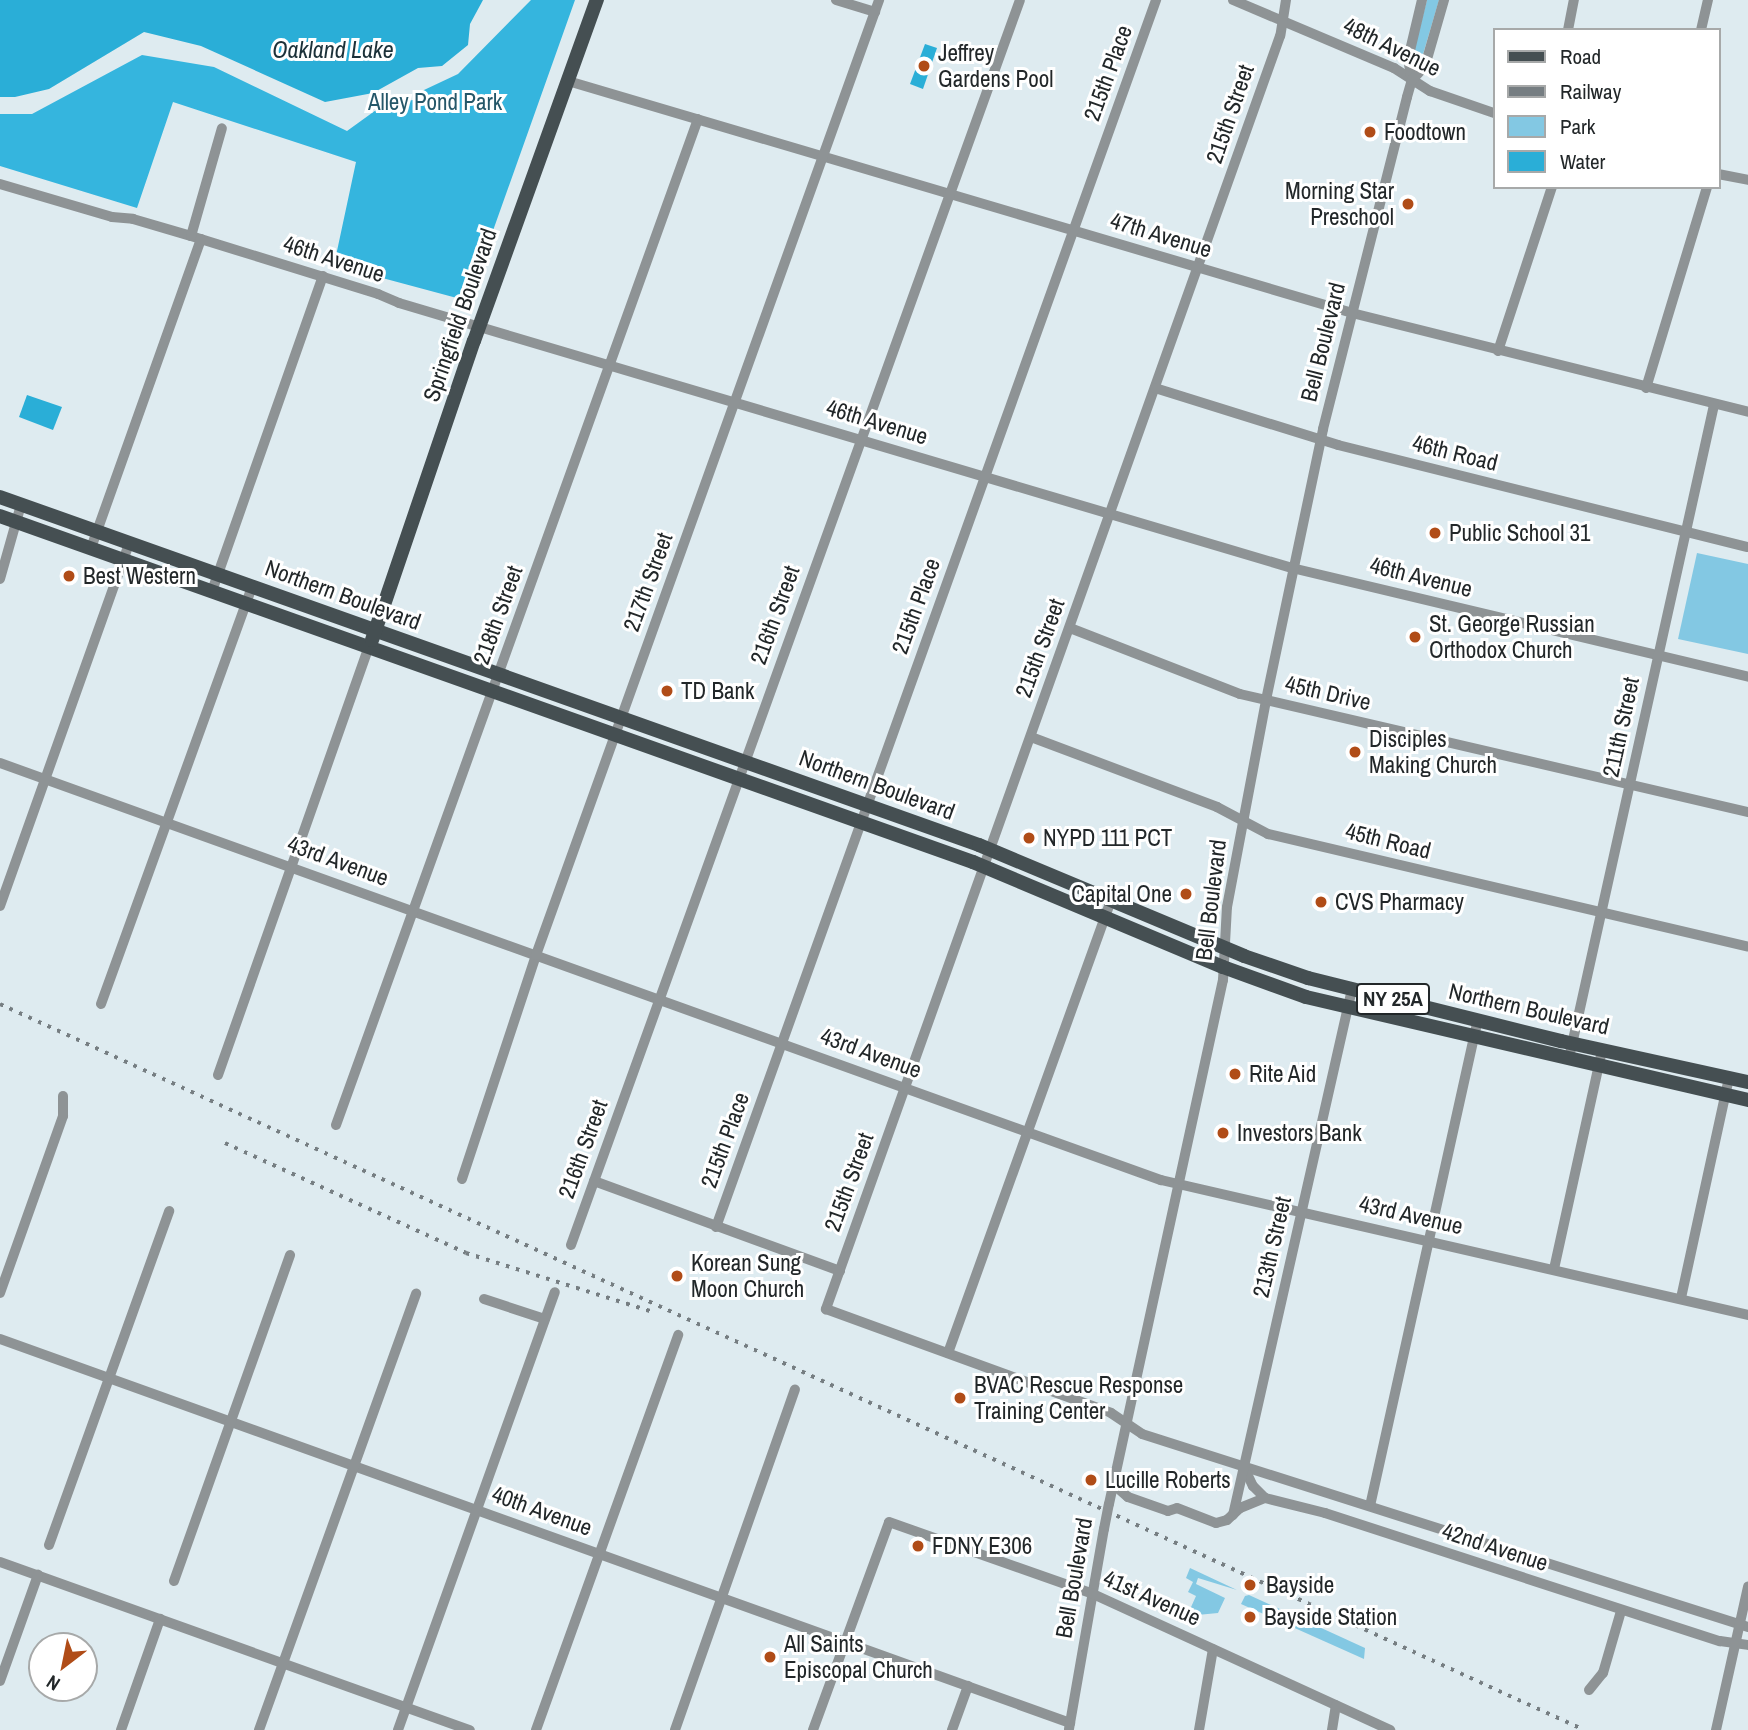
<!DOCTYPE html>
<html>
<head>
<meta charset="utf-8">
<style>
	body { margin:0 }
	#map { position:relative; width:1748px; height:1730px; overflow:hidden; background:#deebf0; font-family:"Archivo Narrow",sans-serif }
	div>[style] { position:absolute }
	.green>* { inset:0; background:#83c8e3 }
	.forest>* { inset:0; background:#35b5de }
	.water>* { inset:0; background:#2aaed7 }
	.minor>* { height:10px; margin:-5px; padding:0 5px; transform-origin:5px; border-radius:5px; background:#8e9395 }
	.major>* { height:14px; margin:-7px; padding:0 7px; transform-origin:7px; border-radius:7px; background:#454f52 }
	.rail>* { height:3.5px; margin-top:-1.75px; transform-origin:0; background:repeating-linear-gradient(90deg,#767e82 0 3.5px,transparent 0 10.5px) }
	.minor-bridge>* { height:10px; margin:-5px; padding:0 5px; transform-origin:5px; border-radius:5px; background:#8e9395 }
	.dots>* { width:19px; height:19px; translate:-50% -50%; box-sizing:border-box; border:4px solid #fff; border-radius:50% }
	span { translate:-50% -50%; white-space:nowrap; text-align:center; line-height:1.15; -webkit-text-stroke:6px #fff; paint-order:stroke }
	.shield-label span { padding:2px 5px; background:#fff; border:2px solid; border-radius:5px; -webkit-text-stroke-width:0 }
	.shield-label { font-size:21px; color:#222729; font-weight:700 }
	.street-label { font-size:23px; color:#222729 }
	.poi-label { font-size:23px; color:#222729 }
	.left { translate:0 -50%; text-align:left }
	.right { translate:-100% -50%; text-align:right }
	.park-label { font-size:23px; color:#255769 }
	.water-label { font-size:24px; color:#1c3139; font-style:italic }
	.legend { position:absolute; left:1493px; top:28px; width:228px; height:161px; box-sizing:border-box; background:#fff; border:2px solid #a7a9a9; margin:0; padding:9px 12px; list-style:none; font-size:21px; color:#222729 }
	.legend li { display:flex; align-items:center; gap:14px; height:35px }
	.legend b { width:35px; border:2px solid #a7a9a9 }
	.north { position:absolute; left:28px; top:1632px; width:70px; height:70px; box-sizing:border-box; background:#fff; border:2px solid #a7a9a9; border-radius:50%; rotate:212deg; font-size:19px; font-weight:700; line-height:28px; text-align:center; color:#222729 }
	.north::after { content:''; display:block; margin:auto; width:24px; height:32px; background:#b04c17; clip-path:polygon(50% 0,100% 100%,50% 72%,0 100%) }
</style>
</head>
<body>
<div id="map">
	<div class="green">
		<div style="clip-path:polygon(1427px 0,1439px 0,1421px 61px,1416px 62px,1412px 58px)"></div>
		<div style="clip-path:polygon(1697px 553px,1748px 564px,1748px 654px,1678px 639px)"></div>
		<div style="clip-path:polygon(1190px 1568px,1237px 1590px,1198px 1578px,1196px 1584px,1225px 1598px,1218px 1613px,1187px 1616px,1196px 1596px,1188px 1592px,1193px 1582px,1186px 1578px)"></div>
		<div style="clip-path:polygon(1249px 1595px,1365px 1648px,1364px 1659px,1241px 1604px,1245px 1596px)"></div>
	</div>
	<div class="forest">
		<div style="clip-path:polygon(531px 0,575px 0,468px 301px,334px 265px,356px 162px,173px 102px,137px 208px,0 166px,0 114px,32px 114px,142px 55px,214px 67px,347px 131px,383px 105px,413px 100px,424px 90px,458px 74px)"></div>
	</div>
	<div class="water">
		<div style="clip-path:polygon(0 0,483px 0,470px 24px,468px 45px,442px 66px,418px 68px,373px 93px,325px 102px,201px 46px,144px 32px,49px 89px,15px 97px,0 97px)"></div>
		<div style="clip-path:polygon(925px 44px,937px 48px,923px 89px,910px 84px)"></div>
		<div style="clip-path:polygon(27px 395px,62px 407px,53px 430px,19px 417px)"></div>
	</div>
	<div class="minor">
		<div style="left:836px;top:0;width:41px;rotate:17.1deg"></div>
		<div style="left:1233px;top:0;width:175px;rotate:22.9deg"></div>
		<div style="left:1394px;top:68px;width:43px;rotate:32.6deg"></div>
		<div style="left:1430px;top:91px;width:68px;rotate:19deg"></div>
		<div style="left:1286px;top:0;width:36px;rotate:99deg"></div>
		<div style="left:1280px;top:36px;width:1352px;rotate:109.63deg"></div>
		<div style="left:826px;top:1309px;width:303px;rotate:20deg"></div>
		<div style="left:1111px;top:1413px;width:37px;rotate:34deg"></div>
		<div style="left:1142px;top:1434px;width:636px;rotate:17.67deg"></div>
		<div style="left:1568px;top:30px;width:31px;rotate:-79deg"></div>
		<div style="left:1701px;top:30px;width:31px;rotate:-77deg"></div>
		<div style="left:1412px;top:80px;width:21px;rotate:-101deg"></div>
		<div style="left:1408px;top:59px;width:61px;rotate:-76.7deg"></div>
		<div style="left:568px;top:81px;width:818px;rotate:16.48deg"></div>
		<div style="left:1352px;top:313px;width:408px;rotate:14deg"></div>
		<div style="left:1718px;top:174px;width:31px;rotate:11deg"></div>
		<div style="left:0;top:184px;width:117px;rotate:16.4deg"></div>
		<div style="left:112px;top:217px;width:21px;rotate:5deg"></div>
		<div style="left:133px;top:219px;width:60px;rotate:16.3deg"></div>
		<div style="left:191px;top:236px;width:196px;rotate:17.2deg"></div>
		<div style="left:378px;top:294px;width:23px;rotate:23deg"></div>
		<div style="left:399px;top:303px;width:931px;rotate:16.53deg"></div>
		<div style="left:1292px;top:568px;width:469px;rotate:13.4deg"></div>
		<div style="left:191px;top:236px;width:112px;rotate:-74deg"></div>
		<div style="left:1498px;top:351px;width:173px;rotate:-71.8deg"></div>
		<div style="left:1155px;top:388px;width:192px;rotate:17.3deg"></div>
		<div style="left:1338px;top:445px;width:422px;rotate:14deg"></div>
		<div style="left:1646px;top:388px;width:210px;rotate:-73.1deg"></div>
		<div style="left:91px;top:548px;width:328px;rotate:-70.4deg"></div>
		<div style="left:0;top:579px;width:77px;rotate:-74.2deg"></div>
		<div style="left:212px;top:591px;width:334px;rotate:-70.6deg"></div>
		<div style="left:1070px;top:628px;width:182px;rotate:21.2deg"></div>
		<div style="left:1240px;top:694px;width:522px;rotate:13.08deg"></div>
		<div style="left:1031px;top:737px;width:199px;rotate:20.6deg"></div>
		<div style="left:1217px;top:807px;width:58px;rotate:27.9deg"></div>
		<div style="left:1268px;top:834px;width:493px;rotate:13.2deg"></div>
		<div style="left:0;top:763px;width:1234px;rotate:19.76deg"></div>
		<div style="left:1161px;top:1180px;width:602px;rotate:12.95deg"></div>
		<div style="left:0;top:906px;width:385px;rotate:-70.4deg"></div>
		<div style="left:101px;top:1004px;width:443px;rotate:-70.1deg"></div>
		<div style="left:1569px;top:1058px;width:669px;rotate:-77.48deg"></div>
		<div style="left:218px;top:1075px;width:454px;rotate:-70.6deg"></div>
		<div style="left:336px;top:1125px;width:1069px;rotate:-70.21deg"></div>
		<div style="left:462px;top:1179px;width:236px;rotate:-71.7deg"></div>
		<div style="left:536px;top:955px;width:1015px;rotate:-70.24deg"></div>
		<div style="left:594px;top:1181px;width:262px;rotate:20.1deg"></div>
		<div style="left:716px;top:1227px;width:1304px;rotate:-70.27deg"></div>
		<div style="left:571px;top:1245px;width:1323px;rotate:-70.17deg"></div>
		<div style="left:1554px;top:1269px;width:224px;rotate:-77.6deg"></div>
		<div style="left:0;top:1293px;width:188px;rotate:-70.4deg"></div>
		<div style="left:63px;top:1116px;width:20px;rotate:-90deg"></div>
		<div style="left:1681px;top:1298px;width:225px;rotate:-77.7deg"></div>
		<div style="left:484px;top:1299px;width:64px;rotate:18.2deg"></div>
		<div style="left:0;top:1339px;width:1137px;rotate:19.74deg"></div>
		<div style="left:948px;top:1353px;width:481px;rotate:-70.2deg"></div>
		<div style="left:1244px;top:1467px;width:21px;rotate:65deg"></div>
		<div style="left:1253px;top:1486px;width:17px;rotate:45deg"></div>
		<div style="left:1265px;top:1498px;width:62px;rotate:14deg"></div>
		<div style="left:1325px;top:1513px;width:415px;rotate:18deg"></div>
		<div style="left:1720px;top:1641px;width:28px;rotate:8deg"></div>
		<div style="left:1113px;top:1484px;width:20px;rotate:41deg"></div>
		<div style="left:1128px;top:1497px;width:42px;rotate:19.3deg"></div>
		<div style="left:1168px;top:1511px;width:9px;rotate:-18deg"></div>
		<div style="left:1177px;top:1508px;width:42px;rotate:21deg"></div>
		<div style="left:1216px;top:1523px;width:11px;rotate:-15deg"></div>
		<div style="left:1227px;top:1520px;width:18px;rotate:-43deg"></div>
		<div style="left:1240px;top:1508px;width:27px;rotate:-22deg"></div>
		<div style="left:1109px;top:1504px;width:536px;rotate:-77.73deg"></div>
		<div style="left:1223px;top:980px;width:73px;rotate:-86.9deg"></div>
		<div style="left:1227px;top:907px;width:211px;rotate:-79.3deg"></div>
		<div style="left:1266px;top:700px;width:277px;rotate:-78.1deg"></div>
		<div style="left:1323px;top:429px;width:342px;rotate:-75.8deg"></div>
		<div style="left:1407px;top:97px;width:18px;rotate:-74deg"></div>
		<div style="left:1412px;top:80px;width:19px;rotate:-47deg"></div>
		<div style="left:1425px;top:66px;width:69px;rotate:-73.9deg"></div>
		<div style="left:1370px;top:1506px;width:498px;rotate:-77.5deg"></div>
		<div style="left:1233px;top:1515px;width:539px;rotate:-77.25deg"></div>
		<div style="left:49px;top:1545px;width:355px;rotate:-70.2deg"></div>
		<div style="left:0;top:1562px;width:499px;rotate:19.7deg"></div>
		<div style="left:174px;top:1581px;width:346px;rotate:-70.4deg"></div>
		<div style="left:0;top:1681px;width:113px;rotate:-70.3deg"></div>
		<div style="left:1589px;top:1690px;width:22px;rotate:-51deg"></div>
		<div style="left:1603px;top:1673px;width:65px;rotate:-73.8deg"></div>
		<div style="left:1069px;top:1729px;width:203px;rotate:-80.1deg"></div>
		<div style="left:121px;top:1730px;width:118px;rotate:-70.6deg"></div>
		<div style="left:259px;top:1730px;width:464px;rotate:-70.2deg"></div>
		<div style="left:398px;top:1730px;width:465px;rotate:-70.3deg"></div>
		<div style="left:536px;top:1730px;width:420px;rotate:-70.2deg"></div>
		<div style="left:675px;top:1730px;width:361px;rotate:-70.6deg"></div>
		<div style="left:813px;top:1730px;width:221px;rotate:-69.9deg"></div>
		<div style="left:889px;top:1522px;width:216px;rotate:19.4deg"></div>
		<div style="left:1093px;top:1594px;width:327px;rotate:24.6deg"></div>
		<div style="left:952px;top:1730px;width:47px;rotate:-70deg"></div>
		<div style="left:1199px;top:1730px;width:82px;rotate:-80.2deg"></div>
		<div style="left:1332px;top:1730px;width:25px;rotate:-81deg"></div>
		<div style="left:1716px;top:1730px;width:147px;rotate:-77.4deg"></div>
	</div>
	<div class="major">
		<div style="left:0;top:497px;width:1039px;rotate:19.57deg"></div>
		<div style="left:979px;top:845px;width:287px;rotate:22.7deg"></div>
		<div style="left:1244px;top:956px;width:68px;rotate:19deg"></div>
		<div style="left:1308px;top:978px;width:261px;rotate:14deg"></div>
		<div style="left:1561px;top:1041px;width:191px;rotate:12.4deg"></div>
		<div style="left:0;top:516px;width:1033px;rotate:19.58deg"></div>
		<div style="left:973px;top:862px;width:271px;rotate:22.8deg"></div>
		<div style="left:1223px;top:967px;width:88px;rotate:19.9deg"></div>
		<div style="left:1306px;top:997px;width:454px;rotate:13.1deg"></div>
		<div style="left:372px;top:640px;width:316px;rotate:-71.2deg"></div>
		<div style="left:474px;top:341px;width:363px;rotate:-70.2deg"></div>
	</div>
	<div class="rail">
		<div style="left:0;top:1004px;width:1742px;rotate:24.62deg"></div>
		<div style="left:225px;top:1143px;width:265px;rotate:24.5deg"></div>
		<div style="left:466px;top:1253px;width:193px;rotate:17.5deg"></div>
	</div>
	<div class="minor-bridge">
		<div style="left:1104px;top:1529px;width:25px;rotate:-79deg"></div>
	</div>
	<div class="dots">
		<div style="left:924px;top:66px;background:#b04c17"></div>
		<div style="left:1370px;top:132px;background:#b04c17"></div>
		<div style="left:1408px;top:204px;background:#b04c17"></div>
		<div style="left:1435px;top:533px;background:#b04c17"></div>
		<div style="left:69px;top:576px;background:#b04c17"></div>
		<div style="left:1415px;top:637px;background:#b04c17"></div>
		<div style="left:667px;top:691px;background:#b04c17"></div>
		<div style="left:1355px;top:752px;background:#b04c17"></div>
		<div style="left:1029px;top:838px;background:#b04c17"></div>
		<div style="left:1186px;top:894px;background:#b04c17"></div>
		<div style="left:1321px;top:902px;background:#b04c17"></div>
		<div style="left:1235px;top:1074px;background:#b04c17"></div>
		<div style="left:1223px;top:1133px;background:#b04c17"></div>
		<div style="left:677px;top:1276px;background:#b04c17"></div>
		<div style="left:960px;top:1398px;background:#b04c17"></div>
		<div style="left:1091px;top:1480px;background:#b04c17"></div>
		<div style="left:918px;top:1546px;background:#b04c17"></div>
		<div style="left:1250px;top:1585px;background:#b04c17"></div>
		<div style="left:1250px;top:1617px;background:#b04c17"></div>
		<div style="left:770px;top:1657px;background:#b04c17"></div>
	</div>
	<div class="shield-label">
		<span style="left:1393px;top:999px">NY 25A</span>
	</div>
	<div class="street-label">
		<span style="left:1392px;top:47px;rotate:26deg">48th Avenue</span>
		<span style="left:1108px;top:73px;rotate:-70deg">215th Place</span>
		<span style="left:1230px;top:114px;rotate:-71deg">215th Street</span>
		<span style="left:1161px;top:235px;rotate:17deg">47th Avenue</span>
		<span style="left:334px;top:259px;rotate:18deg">46th Avenue</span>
		<span style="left:460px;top:315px;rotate:-71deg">Springfield Boulevard</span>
		<span style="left:1323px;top:342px;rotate:-76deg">Bell Boulevard</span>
		<span style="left:877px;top:422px;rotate:17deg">46th Avenue</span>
		<span style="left:1455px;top:453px;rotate:14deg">46th Road</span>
		<span style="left:1421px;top:577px;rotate:14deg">46th Avenue</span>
		<span style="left:648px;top:582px;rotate:-70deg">217th Street</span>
		<span style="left:343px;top:595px;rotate:20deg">Northern Boulevard</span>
		<span style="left:916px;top:606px;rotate:-70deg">215th Place</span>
		<span style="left:498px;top:615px;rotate:-70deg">218th Street</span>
		<span style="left:775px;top:615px;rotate:-70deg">216th Street</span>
		<span style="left:1040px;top:648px;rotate:-70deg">215th Street</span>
		<span style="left:1328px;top:693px;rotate:13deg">45th Drive</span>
		<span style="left:1621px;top:727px;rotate:-78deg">211th Street</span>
		<span style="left:877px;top:785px;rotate:20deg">Northern Boulevard</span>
		<span style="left:1388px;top:841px;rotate:14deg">45th Road</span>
		<span style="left:338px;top:861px;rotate:20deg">43rd Avenue</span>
		<span style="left:1211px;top:900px;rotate:-83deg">Bell Boulevard</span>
		<span style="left:1529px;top:1009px;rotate:13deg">Northern Boulevard</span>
		<span style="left:871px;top:1053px;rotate:20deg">43rd Avenue</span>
		<span style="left:725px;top:1140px;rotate:-70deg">215th Place</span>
		<span style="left:583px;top:1149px;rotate:-70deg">216th Street</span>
		<span style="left:849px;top:1182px;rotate:-70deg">215th Street</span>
		<span style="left:1411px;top:1215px;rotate:13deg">43rd Avenue</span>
		<span style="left:1272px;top:1247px;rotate:-77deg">213th Street</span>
		<span style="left:542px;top:1511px;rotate:20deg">40th Avenue</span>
		<span style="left:1495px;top:1547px;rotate:18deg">42nd Avenue</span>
		<span style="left:1074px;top:1578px;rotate:-80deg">Bell Boulevard</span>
		<span style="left:1152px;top:1598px;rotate:24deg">41st Avenue</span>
	</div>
	<div class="poi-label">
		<span class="left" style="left:938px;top:66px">Jeffrey<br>Gardens Pool</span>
		<span class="left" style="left:1384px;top:132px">Foodtown</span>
		<span class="right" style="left:1394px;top:204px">Morning Star<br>Preschool</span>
		<span class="left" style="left:1449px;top:533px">Public School 31</span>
		<span class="left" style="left:83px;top:576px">Best Western</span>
		<span class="left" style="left:1429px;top:637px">St. George Russian<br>Orthodox Church</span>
		<span class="left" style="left:681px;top:691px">TD Bank</span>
		<span class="left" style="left:1369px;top:752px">Disciples<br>Making Church</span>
		<span class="left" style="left:1043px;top:838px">NYPD 111 PCT</span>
		<span class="right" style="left:1172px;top:894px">Capital One</span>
		<span class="left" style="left:1335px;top:902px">CVS Pharmacy</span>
		<span class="left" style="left:1249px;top:1074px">Rite Aid</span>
		<span class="left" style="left:1237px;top:1133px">Investors Bank</span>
		<span class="left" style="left:691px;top:1276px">Korean Sung<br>Moon Church</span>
		<span class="left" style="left:974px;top:1398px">BVAC Rescue Response<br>Training Center</span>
		<span class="left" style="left:1105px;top:1480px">Lucille Roberts</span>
		<span class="left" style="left:932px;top:1546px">FDNY E306</span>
		<span class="left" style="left:1266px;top:1585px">Bayside</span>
		<span class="left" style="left:1264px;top:1617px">Bayside Station</span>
		<span class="left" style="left:784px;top:1657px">All Saints<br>Episcopal Church</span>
	</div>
	<div class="park-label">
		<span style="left:435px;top:102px">Alley Pond Park</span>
	</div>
	<div class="water-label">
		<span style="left:333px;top:50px">Oakland Lake</span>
	</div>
	<ul class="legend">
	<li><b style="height:9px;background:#454f52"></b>Road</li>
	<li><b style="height:9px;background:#767e82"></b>Railway</li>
	<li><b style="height:19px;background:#83c8e3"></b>Park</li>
	<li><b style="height:19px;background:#2aaed7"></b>Water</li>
	</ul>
	<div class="north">N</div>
</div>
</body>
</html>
